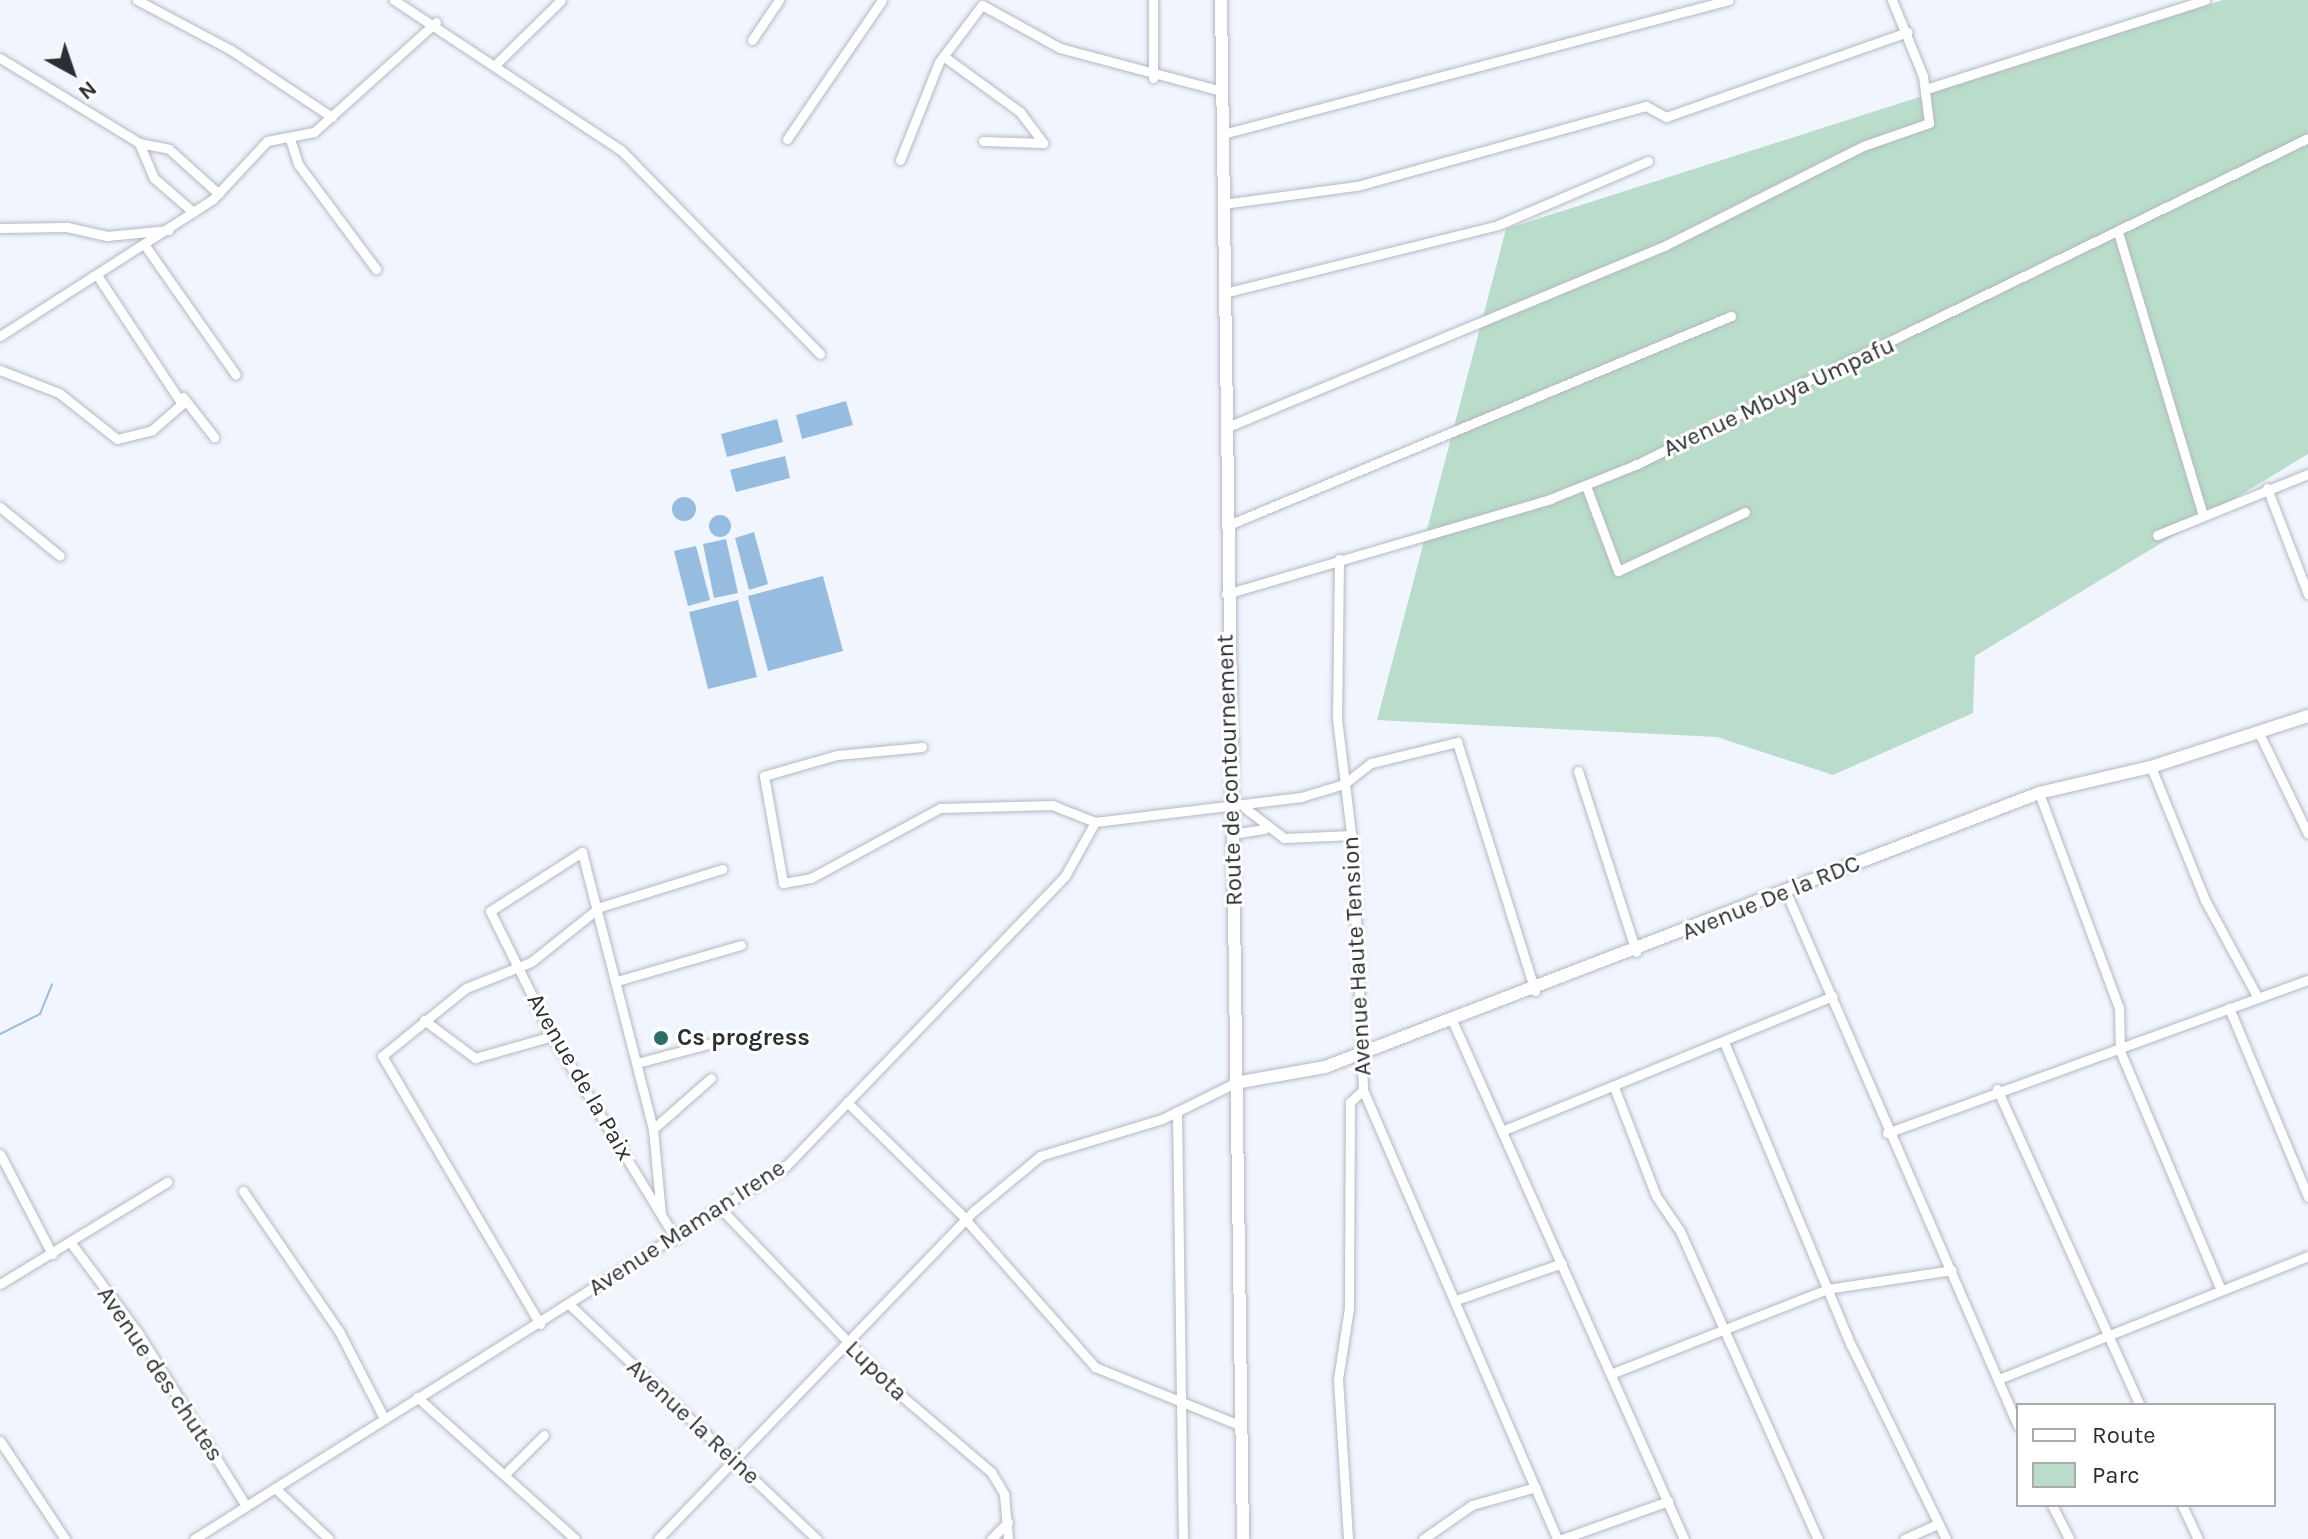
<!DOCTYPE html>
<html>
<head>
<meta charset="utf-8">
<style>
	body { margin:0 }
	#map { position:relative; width:2308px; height:1539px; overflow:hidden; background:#f0f5fe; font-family:Karla,sans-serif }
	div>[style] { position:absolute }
	.green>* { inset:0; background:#b9ddca }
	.water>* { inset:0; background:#96bde0 }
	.round { border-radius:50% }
	.stream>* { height:2px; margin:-1px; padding:0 1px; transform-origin:1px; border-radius:1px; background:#96bde0 }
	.roads { filter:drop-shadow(0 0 2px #b4b9c2) drop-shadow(0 0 2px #b4b9c2) }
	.minor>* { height:9px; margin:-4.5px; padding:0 4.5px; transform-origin:4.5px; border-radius:4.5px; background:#fff }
	.tertiary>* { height:12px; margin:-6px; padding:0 6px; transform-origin:6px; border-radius:6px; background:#fff }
	.dots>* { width:22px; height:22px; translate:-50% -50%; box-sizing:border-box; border:4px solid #fff; border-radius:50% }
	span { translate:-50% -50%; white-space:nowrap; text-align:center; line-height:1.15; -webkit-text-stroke:6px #fff; paint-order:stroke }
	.street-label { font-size:24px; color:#2c2e31 }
	.poi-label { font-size:24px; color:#2c2e31; font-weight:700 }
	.left { translate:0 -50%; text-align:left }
	.legend { position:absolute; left:2016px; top:1403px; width:260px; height:104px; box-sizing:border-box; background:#fff; border:2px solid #ababad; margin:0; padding:10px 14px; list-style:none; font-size:24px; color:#2c2e31 }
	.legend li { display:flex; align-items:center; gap:16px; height:40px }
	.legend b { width:40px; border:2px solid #ababad }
	.north { position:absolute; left:32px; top:32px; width:80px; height:80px; -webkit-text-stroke:6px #fff; paint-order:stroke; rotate:140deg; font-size:22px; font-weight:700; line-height:32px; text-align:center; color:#2c2e31 }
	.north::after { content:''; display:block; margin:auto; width:28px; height:36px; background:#2c2e31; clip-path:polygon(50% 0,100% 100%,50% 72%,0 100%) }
</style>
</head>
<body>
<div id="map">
	<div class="green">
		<div style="clip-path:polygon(2223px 0,2308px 0,2308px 454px,1975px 656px,1973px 713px,1833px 775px,1717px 737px,1377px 720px,1506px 229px)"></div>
	</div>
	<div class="water">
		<div style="clip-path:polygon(846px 401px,853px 425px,802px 439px,796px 415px)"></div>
		<div style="clip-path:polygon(777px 419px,783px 442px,727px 457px,721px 434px)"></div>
		<div style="clip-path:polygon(785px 456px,790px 478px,736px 492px,730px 470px)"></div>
		<div class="round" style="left:672px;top:497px;width:24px;height:24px"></div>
		<div class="round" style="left:709px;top:515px;width:22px;height:22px"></div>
		<div style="clip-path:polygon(754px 532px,768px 584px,749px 590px,735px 538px)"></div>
		<div style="clip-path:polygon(726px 539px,738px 593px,714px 598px,703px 544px)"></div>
		<div style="clip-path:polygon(696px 546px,710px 600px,688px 606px,674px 551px)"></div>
		<div style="clip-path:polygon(823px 576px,843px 651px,768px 671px,748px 596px)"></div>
		<div style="clip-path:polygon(738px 600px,757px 677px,708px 689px,689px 612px)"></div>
	</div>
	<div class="stream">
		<div style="left:0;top:1034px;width:45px;rotate:-26.6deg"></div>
		<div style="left:40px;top:1014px;width:32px;rotate:-68deg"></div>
	</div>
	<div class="roads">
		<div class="minor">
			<div style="left:137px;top:0;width:106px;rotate:28deg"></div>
			<div style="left:231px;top:50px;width:121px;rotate:33.6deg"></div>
			<div style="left:394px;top:0;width:272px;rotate:33.5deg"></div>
			<div style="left:621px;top:150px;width:285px;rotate:45.7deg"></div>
			<div style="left:1153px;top:0;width:78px;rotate:90deg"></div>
			<div style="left:752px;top:40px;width:48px;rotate:-56deg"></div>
			<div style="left:0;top:58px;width:163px;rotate:31.4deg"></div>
			<div style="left:139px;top:143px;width:38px;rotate:67deg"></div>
			<div style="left:154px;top:178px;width:52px;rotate:41.1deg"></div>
			<div style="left:946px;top:58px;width:92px;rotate:36.1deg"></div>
			<div style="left:1020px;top:112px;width:39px;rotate:53deg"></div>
			<div style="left:1043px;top:143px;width:60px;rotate:-178.1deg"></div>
			<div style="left:498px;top:62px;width:88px;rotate:-44.5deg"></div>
			<div style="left:1926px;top:89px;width:293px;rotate:-17.7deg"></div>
			<div style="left:1223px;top:134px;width:523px;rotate:-14.83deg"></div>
			<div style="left:290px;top:139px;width:26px;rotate:72deg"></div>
			<div style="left:298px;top:164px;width:131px;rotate:53.4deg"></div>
			<div style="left:787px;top:139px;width:168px;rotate:-55.6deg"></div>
			<div style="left:139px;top:143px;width:31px;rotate:11deg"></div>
			<div style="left:169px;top:149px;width:67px;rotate:42deg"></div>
			<div style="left:900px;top:160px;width:105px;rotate:-68.3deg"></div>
			<div style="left:939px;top:62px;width:71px;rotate:-53deg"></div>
			<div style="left:982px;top:5px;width:89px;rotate:28.9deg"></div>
			<div style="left:1060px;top:48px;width:168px;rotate:14.9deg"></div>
			<div style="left:1223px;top:204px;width:135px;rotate:-7.7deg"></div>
			<div style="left:1357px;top:186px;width:300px;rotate:-15.5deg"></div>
			<div style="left:1646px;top:106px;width:23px;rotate:29deg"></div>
			<div style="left:1666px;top:117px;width:256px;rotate:-19.4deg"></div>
			<div style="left:0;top:228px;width:67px;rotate:-0.9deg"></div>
			<div style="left:67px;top:227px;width:41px;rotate:12.7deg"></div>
			<div style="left:107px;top:236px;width:62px;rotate:-5.5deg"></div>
			<div style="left:2118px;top:232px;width:295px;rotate:73.3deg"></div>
			<div style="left:146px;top:247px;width:156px;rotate:54.9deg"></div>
			<div style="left:1224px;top:293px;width:282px;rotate:-13.9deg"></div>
			<div style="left:1498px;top:225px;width:163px;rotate:-23.1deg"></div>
			<div style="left:0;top:336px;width:253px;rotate:-32.7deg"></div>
			<div style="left:213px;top:199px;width:79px;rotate:-47deg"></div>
			<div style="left:267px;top:141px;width:48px;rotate:-10.8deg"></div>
			<div style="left:314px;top:132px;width:164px;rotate:-42deg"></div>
			<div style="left:0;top:370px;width:63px;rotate:21.3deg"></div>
			<div style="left:59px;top:393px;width:74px;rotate:38.4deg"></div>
			<div style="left:117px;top:439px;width:36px;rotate:-14deg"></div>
			<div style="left:152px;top:430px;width:40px;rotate:-41deg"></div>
			<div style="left:182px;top:404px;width:154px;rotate:-123.4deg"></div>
			<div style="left:183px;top:397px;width:51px;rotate:52.2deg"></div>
			<div style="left:1225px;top:428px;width:477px;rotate:-22.5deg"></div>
			<div style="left:1666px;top:245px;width:220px;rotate:-26.7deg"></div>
			<div style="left:1863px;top:146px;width:70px;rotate:-19.2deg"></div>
			<div style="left:1929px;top:123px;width:47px;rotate:-97.3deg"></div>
			<div style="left:1923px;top:76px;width:82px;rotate:-112.2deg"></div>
			<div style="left:1586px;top:486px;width:91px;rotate:69.4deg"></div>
			<div style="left:1618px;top:571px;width:140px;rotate:-24.9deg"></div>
			<div style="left:2267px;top:488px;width:114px;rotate:68.9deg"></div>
			<div style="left:0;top:507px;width:77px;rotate:39.2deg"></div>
			<div style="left:1226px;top:526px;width:547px;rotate:-22.58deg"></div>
			<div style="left:2157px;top:535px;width:163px;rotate:-22deg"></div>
			<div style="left:1339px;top:559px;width:160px;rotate:90.7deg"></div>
			<div style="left:1337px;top:719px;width:131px;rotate:83deg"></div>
			<div style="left:1353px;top:849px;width:241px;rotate:87.6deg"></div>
			<div style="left:1363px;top:1090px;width:18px;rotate:137deg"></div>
			<div style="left:1350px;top:1102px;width:206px;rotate:90.3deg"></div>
			<div style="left:1349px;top:1308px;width:72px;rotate:98.8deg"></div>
			<div style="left:1338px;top:1379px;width:160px;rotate:86.4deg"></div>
			<div style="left:1226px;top:594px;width:338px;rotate:-16.3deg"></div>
			<div style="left:1550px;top:499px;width:92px;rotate:-21.8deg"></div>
			<div style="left:1635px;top:465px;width:748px;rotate:-25.91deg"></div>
			<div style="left:2258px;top:731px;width:114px;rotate:64.1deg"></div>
			<div style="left:922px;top:747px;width:85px;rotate:174.6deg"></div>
			<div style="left:837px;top:755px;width:76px;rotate:164deg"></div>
			<div style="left:764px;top:776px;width:109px;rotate:79.9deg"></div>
			<div style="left:783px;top:883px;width:28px;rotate:-10deg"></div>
			<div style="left:811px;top:878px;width:147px;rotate:-28.5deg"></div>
			<div style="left:940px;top:808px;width:112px;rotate:-1.5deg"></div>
			<div style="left:1052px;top:805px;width:46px;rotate:21.6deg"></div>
			<div style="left:2151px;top:767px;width:144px;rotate:67.9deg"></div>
			<div style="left:2205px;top:900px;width:109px;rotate:61.6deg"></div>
			<div style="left:1578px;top:771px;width:190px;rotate:72.2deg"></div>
			<div style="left:2039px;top:793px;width:229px;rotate:69.6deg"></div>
			<div style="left:2119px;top:1008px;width:43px;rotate:88.7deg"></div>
			<div style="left:2120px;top:1051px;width:259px;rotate:67.1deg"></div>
			<div style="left:1245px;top:808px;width:49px;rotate:37.6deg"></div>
			<div style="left:1284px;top:838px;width:68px;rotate:-2.5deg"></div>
			<div style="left:1095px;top:822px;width:208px;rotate:-6.9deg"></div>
			<div style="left:1301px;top:797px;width:45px;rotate:-16.8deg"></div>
			<div style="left:1344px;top:784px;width:34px;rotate:-38deg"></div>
			<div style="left:1371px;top:763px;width:89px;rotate:-13.7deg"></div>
			<div style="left:1457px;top:742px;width:261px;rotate:72.6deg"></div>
			<div style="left:1232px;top:834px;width:33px;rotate:-9deg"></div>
			<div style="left:1785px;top:890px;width:584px;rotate:66.51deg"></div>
			<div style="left:617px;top:981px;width:129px;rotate:-16.2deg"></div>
			<div style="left:2229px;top:1008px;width:205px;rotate:67.3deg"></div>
			<div style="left:424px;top:1020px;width:64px;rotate:36.7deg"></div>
			<div style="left:475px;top:1058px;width:80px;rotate:-15.9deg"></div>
			<div style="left:1452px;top:1020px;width:568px;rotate:65.91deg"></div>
			<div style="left:1724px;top:1042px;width:329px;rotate:67.3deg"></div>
			<div style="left:1851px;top:1345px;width:216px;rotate:63.9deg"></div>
			<div style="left:637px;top:1063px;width:73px;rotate:-15deg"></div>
			<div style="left:1614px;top:1087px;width:117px;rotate:68.9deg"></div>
			<div style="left:1656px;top:1196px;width:42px;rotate:55.6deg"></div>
			<div style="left:1680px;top:1231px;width:338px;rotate:65.9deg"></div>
			<div style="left:1997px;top:1089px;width:347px;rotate:65.7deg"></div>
			<div style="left:1363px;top:1090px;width:489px;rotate:66.6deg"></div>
			<div style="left:847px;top:1102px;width:157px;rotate:44.5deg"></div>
			<div style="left:959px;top:1212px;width:206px;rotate:48.7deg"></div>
			<div style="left:1095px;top:1367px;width:158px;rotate:21.9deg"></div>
			<div style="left:1177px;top:1111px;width:428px;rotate:89.2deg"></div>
			<div style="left:653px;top:1129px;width:77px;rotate:-41.3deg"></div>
			<div style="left:1502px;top:1131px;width:357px;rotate:-22.2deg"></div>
			<div style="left:1887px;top:1133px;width:448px;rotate:-20deg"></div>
			<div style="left:0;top:1154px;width:113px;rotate:62.5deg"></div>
			<div style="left:243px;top:1191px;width:170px;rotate:55.6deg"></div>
			<div style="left:339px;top:1331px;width:98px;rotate:62.7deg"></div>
			<div style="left:721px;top:1209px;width:245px;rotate:46.3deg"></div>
			<div style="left:890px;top:1386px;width:133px;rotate:40.4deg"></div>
			<div style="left:991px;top:1472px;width:26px;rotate:59deg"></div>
			<div style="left:1004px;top:1494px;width:45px;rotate:84.9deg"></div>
			<div style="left:661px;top:1214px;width:85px;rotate:-95.4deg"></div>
			<div style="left:653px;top:1129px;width:286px;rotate:-104.4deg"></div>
			<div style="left:582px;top:852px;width:109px;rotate:147.3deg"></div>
			<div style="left:490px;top:911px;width:140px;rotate:63.6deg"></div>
			<div style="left:552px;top:1036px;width:238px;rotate:58.6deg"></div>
			<div style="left:71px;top:1243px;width:112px;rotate:53.3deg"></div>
			<div style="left:138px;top:1333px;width:204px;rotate:58deg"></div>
			<div style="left:0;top:1284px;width:196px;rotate:-31.4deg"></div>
			<div style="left:1456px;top:1300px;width:112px;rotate:-19.2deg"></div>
			<div style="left:569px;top:1304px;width:342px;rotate:43.5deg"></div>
			<div style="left:540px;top:1324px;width:311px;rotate:-120.5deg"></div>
			<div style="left:382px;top:1056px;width:108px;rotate:-39deg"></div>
			<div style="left:466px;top:988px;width:70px;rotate:-21.8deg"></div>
			<div style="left:531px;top:962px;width:88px;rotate:-38.6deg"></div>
			<div style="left:600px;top:907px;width:128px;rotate:-17.3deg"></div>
			<div style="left:1613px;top:1373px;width:230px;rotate:-21.4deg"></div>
			<div style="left:1827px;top:1289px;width:126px;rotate:-8.6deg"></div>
			<div style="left:1999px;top:1379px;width:333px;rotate:-21.7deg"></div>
			<div style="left:417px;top:1397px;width:212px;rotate:41.9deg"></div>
			<div style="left:0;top:1441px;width:118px;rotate:56.4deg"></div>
			<div style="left:505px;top:1474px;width:55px;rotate:-45deg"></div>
			<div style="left:275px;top:1488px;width:74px;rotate:43.4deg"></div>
			<div style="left:2052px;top:1505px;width:38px;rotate:63deg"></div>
			<div style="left:2182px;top:1505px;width:38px;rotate:65deg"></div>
			<div style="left:194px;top:1539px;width:700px;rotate:-32.21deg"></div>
			<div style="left:786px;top:1166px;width:402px;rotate:-46.1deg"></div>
			<div style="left:1065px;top:876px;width:62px;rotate:-60.9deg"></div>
			<div style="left:658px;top:1539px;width:457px;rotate:-46.1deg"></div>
			<div style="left:975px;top:1210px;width:85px;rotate:-39.7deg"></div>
			<div style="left:1040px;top:1156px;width:127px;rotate:-16.9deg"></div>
			<div style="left:1162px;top:1119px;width:81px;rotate:-26.3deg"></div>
			<div style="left:991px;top:1539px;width:24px;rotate:-45deg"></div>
			<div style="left:1423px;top:1539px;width:60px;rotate:-34.8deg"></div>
			<div style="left:1472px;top:1505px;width:66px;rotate:-15.7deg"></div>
			<div style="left:1562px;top:1539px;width:113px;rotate:-19.7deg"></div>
			<div style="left:1904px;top:1539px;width:37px;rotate:-24deg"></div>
		</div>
		<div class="tertiary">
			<div style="left:1221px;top:0;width:1539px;rotate:89.18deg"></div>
			<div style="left:1235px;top:1083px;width:91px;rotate:-10.1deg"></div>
			<div style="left:1325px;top:1067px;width:765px;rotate:-20.99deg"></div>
			<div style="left:2039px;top:793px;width:115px;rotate:-13.1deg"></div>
			<div style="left:2151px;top:767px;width:165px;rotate:-18deg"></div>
		</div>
	</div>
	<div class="dots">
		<div style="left:661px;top:1038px;background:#287067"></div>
	</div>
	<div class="street-label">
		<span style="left:1779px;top:397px;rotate:-25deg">Avenue Mbuya Umpafu</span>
		<span style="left:1230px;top:770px;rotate:-92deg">Route de contournement</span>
		<span style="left:1771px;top:898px;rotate:-22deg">Avenue De la RDC</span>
		<span style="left:1357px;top:956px;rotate:-93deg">Avenue Haute Tension</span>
		<span style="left:580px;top:1077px;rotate:60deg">Avenue de la Paix</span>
		<span style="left:687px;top:1228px;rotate:-33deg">Avenue Maman Irene</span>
		<span style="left:876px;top:1371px;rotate:44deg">Lupota</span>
		<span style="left:160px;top:1374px;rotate:56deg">Avenue des chutes</span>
		<span style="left:693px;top:1422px;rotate:43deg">Avenue la Reine</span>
	</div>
	<div class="poi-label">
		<span class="left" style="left:677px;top:1038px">Cs progress</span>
	</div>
	<ul class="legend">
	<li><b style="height:10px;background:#fff"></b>Route</li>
	<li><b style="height:22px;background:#b9ddca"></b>Parc</li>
	</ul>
	<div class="north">N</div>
</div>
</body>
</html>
